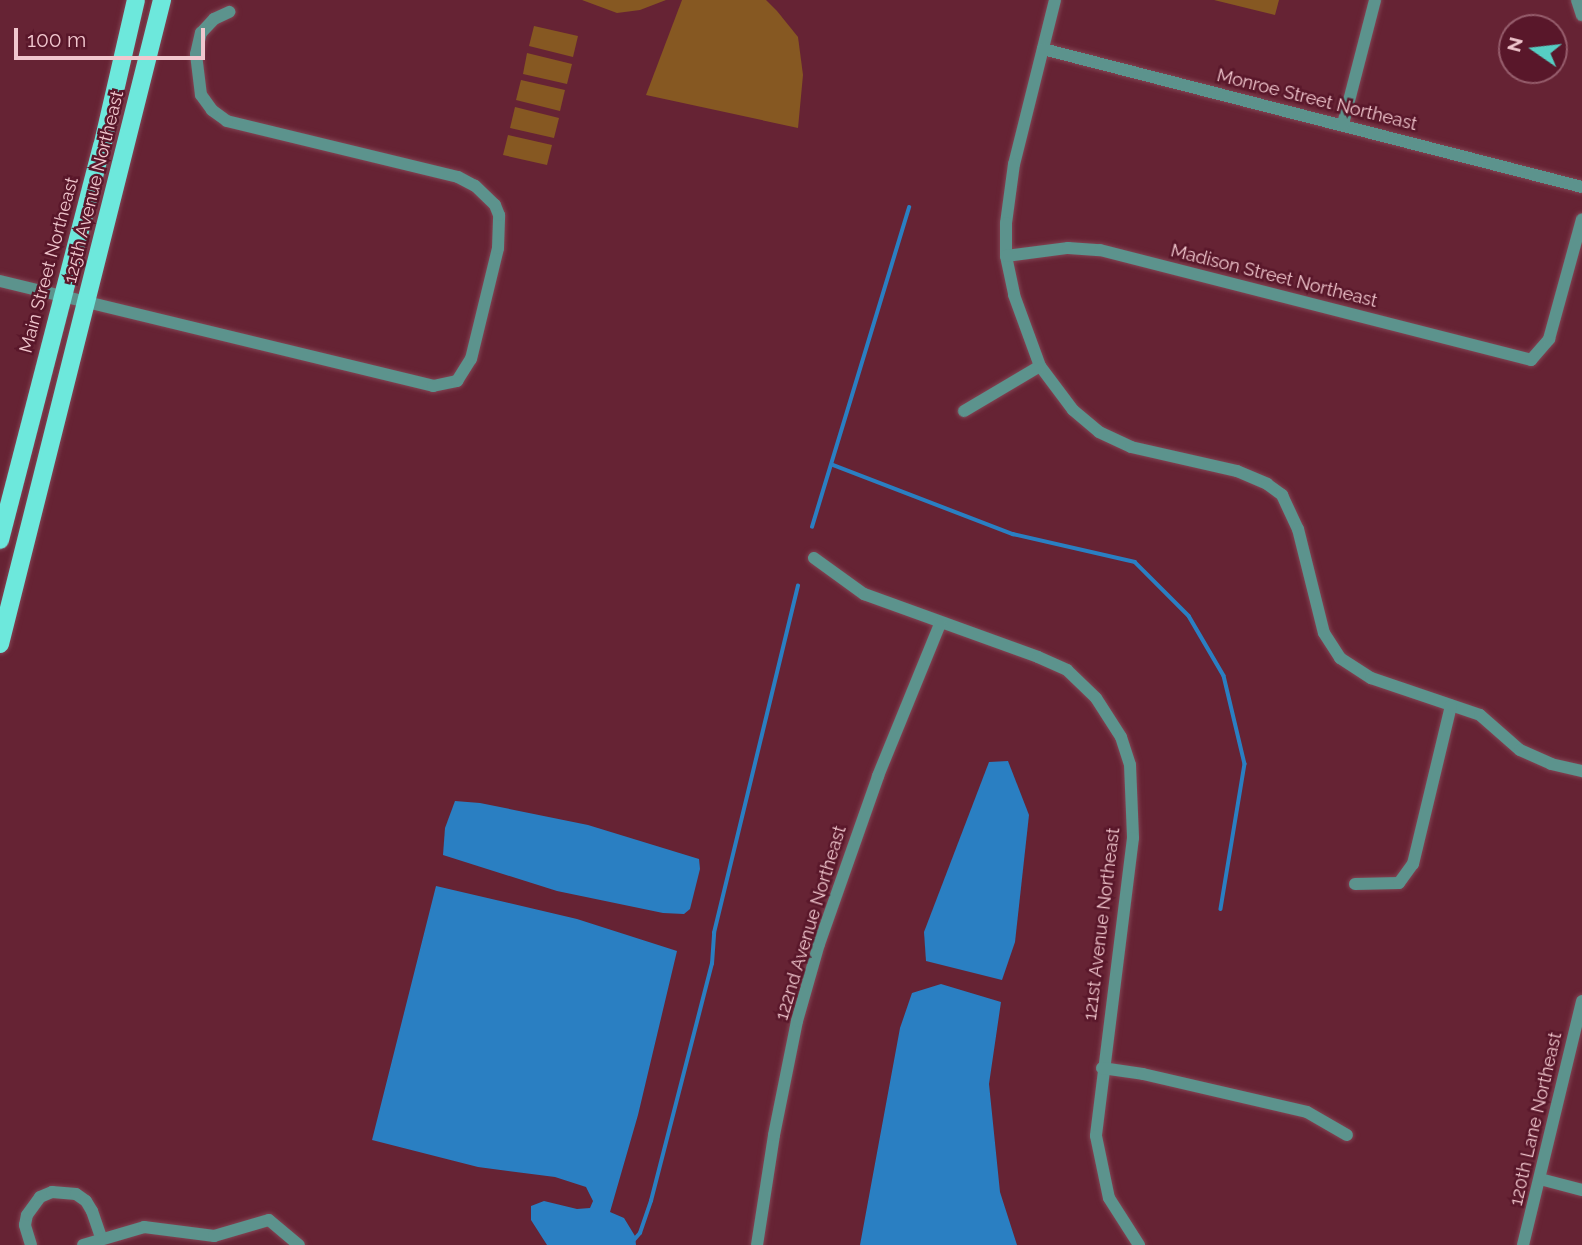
<!DOCTYPE html>
<html>
<head>
<meta charset="utf-8">
<style>
	body { margin:0 }
	#map { position:relative; width:1582px; height:1245px; overflow:hidden; background:#662334; font-family:Raleway,sans-serif }
	div>[style] { position:absolute }
	.green>* { inset:0; background:#865822 }
	.water>* { inset:0; background:#2a7fc2 }
	.stream>* { height:3.5px; margin:-1.75px; padding:0 1.75px; transform-origin:1.75px; border-radius:1.75px; background:#2a7fc2 }
	.roads { filter:drop-shadow(0 0 2px #824453) drop-shadow(0 0 2px #824453) }
	.minor>* { height:12px; margin:-6px; padding:0 6px; transform-origin:6px; border-radius:6px; background:#5c938d }
	.major>* { height:18px; margin:-9px; padding:0 9px; transform-origin:9px; border-radius:9px; background:#6de8dc }
	span { translate:-50% -50%; white-space:nowrap; text-align:center; line-height:1.15; -webkit-text-stroke:5px #59172a; paint-order:stroke }
	.street-label { font-size:18px; color:#f1c7ce }
	.north { position:absolute; left:1498px; top:14px; width:70px; height:70px; box-sizing:border-box; background:#59172a; border:2px solid #965d6c; border-radius:50%; rotate:284deg; font-size:19px; font-weight:700; line-height:28px; text-align:center; color:#f1c7ce }
	.north::after { content:''; display:block; margin:auto; width:24px; height:32px; background:#56cec3; clip-path:polygon(50% 0,100% 100%,50% 72%,0 100%) }
	.scale { position:absolute; left:14px; top:28px; width:191px; height:32px; box-sizing:border-box; border:4px solid #f1c7ce; border-top:0; padding-left:9px; font-size:21px; line-height:24px; white-space:nowrap; color:#f1c7ce; -webkit-text-stroke:5px #59172a; paint-order:stroke }
</style>
</head>
<body>
<div id="map">
	<div class="green">
		<div style="clip-path:polygon(582px 0,666px 0,640px 10px,617px 13px)"></div>
		<div style="clip-path:polygon(682px 0,766px 0,777px 11px,798px 37px,803px 75px,798px 128px,646px 95px)"></div>
		<div style="clip-path:polygon(1214px 0,1279px 0,1275px 15px)"></div>
		<div style="clip-path:polygon(534px 26px,578px 36px,573px 57px,529px 46px)"></div>
		<div style="clip-path:polygon(527px 53px,572px 64px,567px 84px,523px 74px)"></div>
		<div style="clip-path:polygon(521px 80px,565px 90px,560px 111px,516px 100px)"></div>
		<div style="clip-path:polygon(515px 107px,559px 118px,554px 138px,510px 128px)"></div>
		<div style="clip-path:polygon(508px 135px,552px 145px,547px 165px,503px 155px)"></div>
	</div>
	<div class="water">
		<div style="clip-path:polygon(1008px 761px,1029px 815px,1015px 942px,1002px 980px,926px 961px,924px 932px,989px 762px)"></div>
		<div style="clip-path:polygon(455px 801px,480px 803px,588px 825px,699px 859px,700px 869px,690px 909px,684px 914px,663px 913px,557px 891px,443px 855px,445px 828px)"></div>
		<div style="clip-path:polygon(436px 886px,577px 919px,677px 951px,638px 1115px,610px 1212px,624px 1218px,635px 1236px,636px 1245px,547px 1245px,531px 1220px,531px 1206px,544px 1201px,577px 1209px,590px 1208px,593px 1201px,586px 1187px,555px 1177px,478px 1167px,372px 1140px)"></div>
		<div style="clip-path:polygon(941px 984px,1001px 1002px,989px 1084px,1000px 1192px,1017px 1245px,860px 1245px,900px 1028px,912px 993px)"></div>
	</div>
	<div class="stream">
		<div style="left:833px;top:465px;width:193px;rotate:21deg"></div>
		<div style="left:1013px;top:534px;width:125px;rotate:12.9deg"></div>
		<div style="left:1135px;top:562px;width:76px;rotate:45deg"></div>
		<div style="left:1189px;top:616px;width:69px;rotate:59.7deg"></div>
		<div style="left:1224px;top:676px;width:90px;rotate:76.6deg"></div>
		<div style="left:1245px;top:764px;width:147px;rotate:99.4deg"></div>
		<div style="left:812px;top:527px;width:334px;rotate:-73.1deg"></div>
		<div style="left:634px;top:1240px;width:9px;rotate:-49deg"></div>
		<div style="left:640px;top:1233px;width:34px;rotate:-71deg"></div>
		<div style="left:651px;top:1201px;width:245px;rotate:-75.6deg"></div>
		<div style="left:712px;top:964px;width:31px;rotate:-86deg"></div>
		<div style="left:714px;top:933px;width:357px;rotate:-76.4deg"></div>
	</div>
	<div class="roads">
		<div class="minor">
			<div style="left:1055px;top:0;width:169px;rotate:104deg"></div>
			<div style="left:1014px;top:164px;width:60px;rotate:97.7deg"></div>
			<div style="left:1006px;top:223px;width:33px;rotate:90deg"></div>
			<div style="left:1006px;top:256px;width:40px;rotate:78deg"></div>
			<div style="left:1014px;top:295px;width:76px;rotate:69.9deg"></div>
			<div style="left:1040px;top:366px;width:55px;rotate:53.1deg"></div>
			<div style="left:1073px;top:410px;width:34px;rotate:40deg"></div>
			<div style="left:1099px;top:432px;width:35px;rotate:25deg"></div>
			<div style="left:1131px;top:447px;width:109px;rotate:12.8deg"></div>
			<div style="left:1237px;top:471px;width:33px;rotate:23deg"></div>
			<div style="left:1267px;top:484px;width:19px;rotate:36deg"></div>
			<div style="left:1282px;top:495px;width:38px;rotate:65deg"></div>
			<div style="left:1298px;top:529px;width:107px;rotate:76deg"></div>
			<div style="left:1324px;top:633px;width:30px;rotate:57deg"></div>
			<div style="left:1340px;top:658px;width:37px;rotate:33deg"></div>
			<div style="left:1371px;top:678px;width:115px;rotate:18.7deg"></div>
			<div style="left:1480px;top:715px;width:53px;rotate:41.2deg"></div>
			<div style="left:1520px;top:750px;width:34px;rotate:24deg"></div>
			<div style="left:1551px;top:764px;width:32px;rotate:13deg"></div>
			<div style="left:1577px;top:0;width:16px;rotate:72deg"></div>
			<div style="left:1043px;top:49px;width:556px;rotate:14.36deg"></div>
			<div style="left:1343px;top:124px;width:128px;rotate:-75.5deg"></div>
			<div style="left:1006px;top:256px;width:63px;rotate:-7.4deg"></div>
			<div style="left:1068px;top:248px;width:32px;rotate:4deg"></div>
			<div style="left:1100px;top:250px;width:445px;rotate:14.3deg"></div>
			<div style="left:1531px;top:360px;width:28px;rotate:-49deg"></div>
			<div style="left:1549px;top:339px;width:124px;rotate:-74.6deg"></div>
			<div style="left:0;top:281px;width:446px;rotate:13.6deg"></div>
			<div style="left:433px;top:386px;width:25px;rotate:-12deg"></div>
			<div style="left:457px;top:381px;width:26px;rotate:-58deg"></div>
			<div style="left:471px;top:359px;width:114px;rotate:-76.3deg"></div>
			<div style="left:498px;top:248px;width:33px;rotate:-88deg"></div>
			<div style="left:499px;top:215px;width:11px;rotate:-112deg"></div>
			<div style="left:495px;top:205px;width:28px;rotate:-136deg"></div>
			<div style="left:475px;top:186px;width:19px;rotate:-152deg"></div>
			<div style="left:458px;top:177px;width:238px;rotate:-166.4deg"></div>
			<div style="left:227px;top:121px;width:19px;rotate:-144deg"></div>
			<div style="left:212px;top:110px;width:19px;rotate:-126deg"></div>
			<div style="left:201px;top:95px;width:41px;rotate:-97deg"></div>
			<div style="left:196px;top:54px;width:22px;rotate:-77deg"></div>
			<div style="left:201px;top:33px;width:19px;rotate:-47deg"></div>
			<div style="left:214px;top:19px;width:17px;rotate:-25deg"></div>
			<div style="left:964px;top:411px;width:88px;rotate:-30.6deg"></div>
			<div style="left:814px;top:558px;width:62px;rotate:35.8deg"></div>
			<div style="left:864px;top:594px;width:185px;rotate:19.9deg"></div>
			<div style="left:1038px;top:657px;width:32px;rotate:24deg"></div>
			<div style="left:1067px;top:670px;width:40px;rotate:44deg"></div>
			<div style="left:1096px;top:698px;width:46px;rotate:57.3deg"></div>
			<div style="left:1121px;top:737px;width:29px;rotate:72deg"></div>
			<div style="left:1130px;top:765px;width:73px;rotate:87.6deg"></div>
			<div style="left:1133px;top:838px;width:300px;rotate:97.1deg"></div>
			<div style="left:1096px;top:1136px;width:63px;rotate:78.2deg"></div>
			<div style="left:1109px;top:1198px;width:56px;rotate:57.4deg"></div>
			<div style="left:1355px;top:884px;width:44px;rotate:-1.3deg"></div>
			<div style="left:1399px;top:883px;width:24px;rotate:-54deg"></div>
			<div style="left:1413px;top:864px;width:163px;rotate:-76.5deg"></div>
			<div style="left:1102px;top:1068px;width:41px;rotate:8.3deg"></div>
			<div style="left:1143px;top:1074px;width:168px;rotate:13deg"></div>
			<div style="left:1307px;top:1112px;width:46px;rotate:29.9deg"></div>
			<div style="left:1540px;top:1179px;width:43px;rotate:14.7deg"></div>
			<div style="left:31px;top:1245px;width:21px;rotate:-107deg"></div>
			<div style="left:25px;top:1225px;width:10px;rotate:-79deg"></div>
			<div style="left:27px;top:1215px;width:22px;rotate:-54deg"></div>
			<div style="left:40px;top:1197px;width:13px;rotate:-23deg"></div>
			<div style="left:52px;top:1192px;width:24px;rotate:5deg"></div>
			<div style="left:76px;top:1194px;width:12px;rotate:35deg"></div>
			<div style="left:86px;top:1201px;width:12px;rotate:59deg"></div>
			<div style="left:92px;top:1211px;width:28px;rotate:71deg"></div>
			<div style="left:83px;top:1245px;width:64px;rotate:-16.4deg"></div>
			<div style="left:144px;top:1227px;width:71px;rotate:7.3deg"></div>
			<div style="left:214px;top:1236px;width:57px;rotate:-16.2deg"></div>
			<div style="left:269px;top:1220px;width:39px;rotate:40deg"></div>
			<div style="left:757px;top:1245px;width:111px;rotate:-81.2deg"></div>
			<div style="left:774px;top:1135px;width:116px;rotate:-78.6deg"></div>
			<div style="left:797px;top:1021px;width:80px;rotate:-74.1deg"></div>
			<div style="left:819px;top:944px;width:178px;rotate:-70.6deg"></div>
			<div style="left:878px;top:776px;width:164px;rotate:-67.8deg"></div>
			<div style="left:1523px;top:1245px;width:251px;rotate:-76.4deg"></div>
		</div>
		<div class="major">
			<div style="left:0;top:540px;width:406px;rotate:-75.5deg"></div>
			<div style="left:102px;top:147px;width:151px;rotate:-77deg"></div>
			<div style="left:0;top:644px;width:664px;rotate:-75.88deg"></div>
		</div>
	</div>
	<div class="street-label">
		<span style="left:1317px;top:100px;rotate:14deg">Monroe Street Northeast</span>
		<span style="left:94px;top:187px;rotate:-76deg">125th Avenue Northeast</span>
		<span style="left:49px;top:265px;rotate:-75deg">Main Street Northeast</span>
		<span style="left:1274px;top:276px;rotate:14deg">Madison Street Northeast</span>
		<span style="left:811px;top:923px;rotate:-73deg">122nd Avenue Northeast</span>
		<span style="left:1102px;top:924px;rotate:-83deg">121st Avenue Northeast</span>
		<span style="left:1536px;top:1119px;rotate:-77deg">120th Lane Northeast</span>
	</div>
	<div class="north">N</div>
	<div class="scale">100 m</div>
</div>
</body>
</html>
